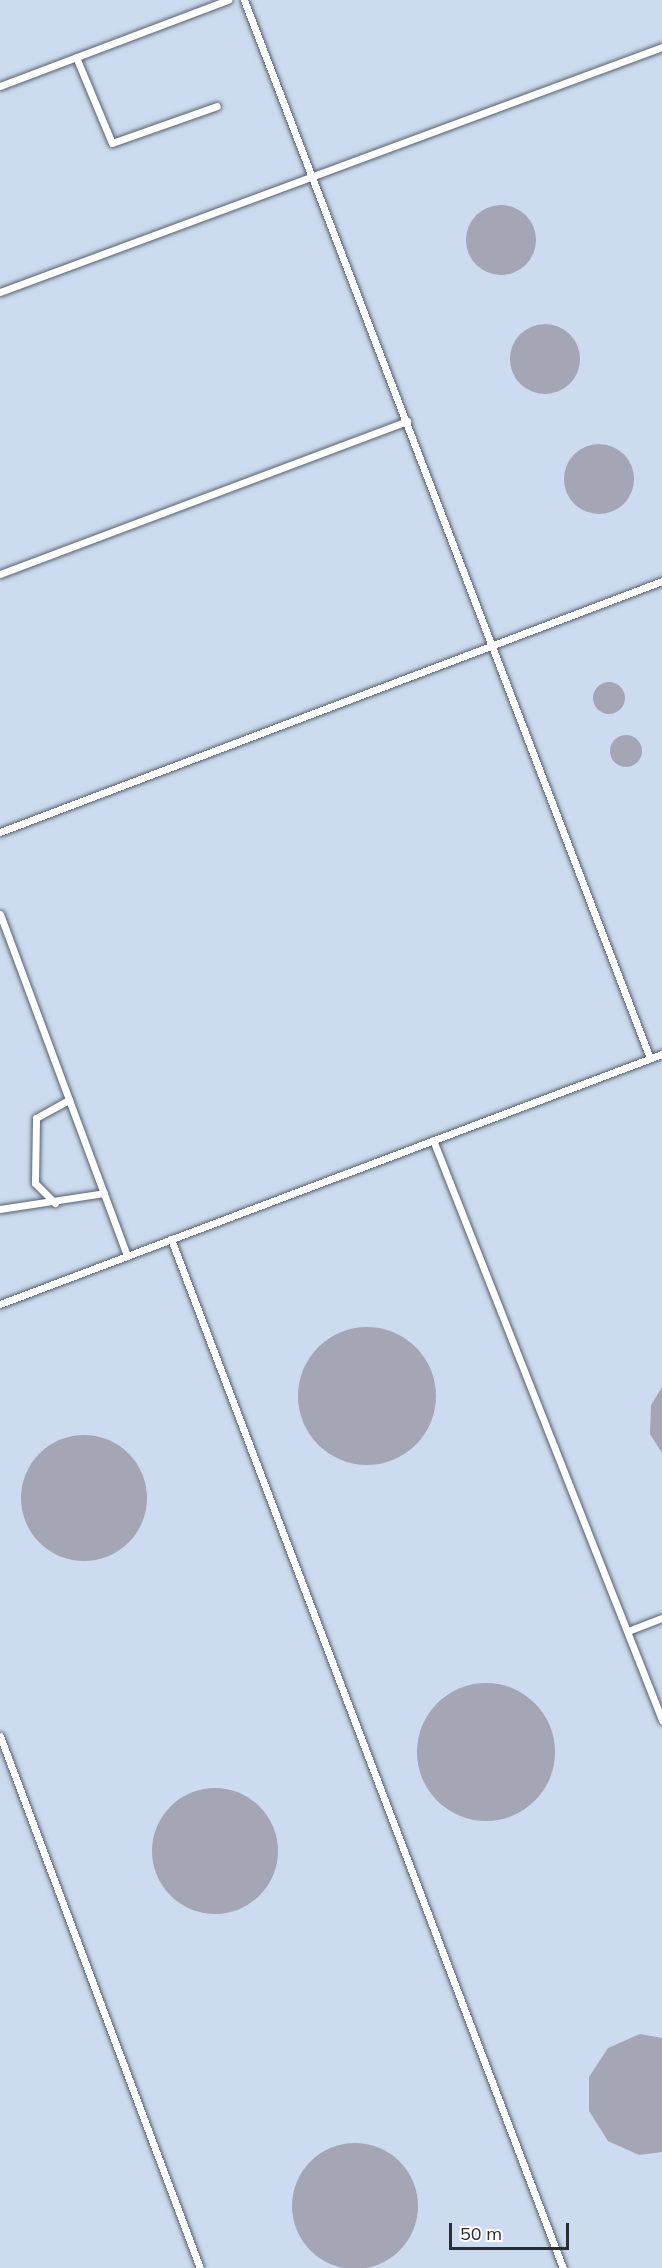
<!DOCTYPE html>
<html>
<head>
<meta charset="utf-8">
<style>
	body { margin:0 }
	#map { position:relative; width:662px; height:2268px; overflow:hidden; background:#dce7f5; font-family:Mulish,sans-serif }
	div>[style] { position:absolute }
	.built>* { inset:0; background:#ccdbef }
	.building>* { inset:0; background:#a4a5b5 }
	.round { border-radius:50% }
	.roads { filter:drop-shadow(0 0 2px #56606c) drop-shadow(0 0 2px #56606c) }
	.service>* { height:7px; margin:-3.5px; padding:0 3.5px; transform-origin:3.5px; border-radius:3.5px; background:#fff }
	span { translate:-50% -50%; white-space:nowrap; text-align:center; line-height:1.15; -webkit-text-stroke:4.5px #fff; paint-order:stroke }
	.scale { position:absolute; left:449px; top:2223px; width:120px; height:27px; box-sizing:border-box; border:3px solid #2a2e33; border-top:0; padding-left:8px; font-size:18px; line-height:21px; white-space:nowrap; color:#2a2e33; -webkit-text-stroke:4px #fff; paint-order:stroke }
</style>
</head>
<body>
<div id="map">
	<div class="built">
		<div style="clip-path:polygon(0 0,662px 0,662px 2268px,0 2268px)"></div>
	</div>
	<div class="building">
		<div class="round" style="left:466px;top:205px;width:70px;height:70px"></div>
		<div class="round" style="left:510px;top:324px;width:70px;height:70px"></div>
		<div class="round" style="left:564px;top:444px;width:70px;height:70px"></div>
		<div class="round" style="left:593px;top:682px;width:32px;height:32px"></div>
		<div class="round" style="left:610px;top:735px;width:32px;height:32px"></div>
		<div class="round" style="left:298px;top:1327px;width:138px;height:138px"></div>
		<div style="clip-path:polygon(662px 1387px,662px 1453px,650px 1434px,651px 1405px)"></div>
		<div class="round" style="left:21px;top:1435px;width:126px;height:126px"></div>
		<div class="round" style="left:417px;top:1683px;width:138px;height:138px"></div>
		<div class="round" style="left:152px;top:1788px;width:126px;height:126px"></div>
		<div style="clip-path:polygon(640px 2034px,662px 2038px,662px 2152px,639px 2155px,608px 2141px,589px 2111px,589px 2077px,608px 2048px)"></div>
		<div class="round" style="left:292px;top:2143px;width:126px;height:126px"></div>
	</div>
	<div class="roads">
		<div class="service">
			<div style="left:244px;top:0;width:1133px;rotate:69.01deg"></div>
			<div style="left:76px;top:57px;width:93px;rotate:67.3deg"></div>
			<div style="left:112px;top:143px;width:111px;rotate:-19.4deg"></div>
			<div style="left:0;top:86px;width:244px;rotate:-20.7deg"></div>
			<div style="left:0;top:292px;width:706px;rotate:-20.31deg"></div>
			<div style="left:0;top:574px;width:435px;rotate:-20.6deg"></div>
			<div style="left:0;top:832px;width:708px;rotate:-20.76deg"></div>
			<div style="left:0;top:914px;width:365px;rotate:69.6deg"></div>
			<div style="left:433px;top:1140px;width:624px;rotate:68.45deg"></div>
			<div style="left:55px;top:1203px;width:28px;rotate:-135deg"></div>
			<div style="left:35px;top:1183px;width:65px;rotate:-89.1deg"></div>
			<div style="left:36px;top:1118px;width:38px;rotate:-29deg"></div>
			<div style="left:0;top:1209px;width:105px;rotate:-8.7deg"></div>
			<div style="left:171px;top:1239px;width:1101px;rotate:69.15deg"></div>
			<div style="left:0;top:1304px;width:708px;rotate:-20.69deg"></div>
			<div style="left:628px;top:1631px;width:36px;rotate:-21deg"></div>
			<div style="left:0;top:1736px;width:568px;rotate:69.4deg"></div>
		</div>
	</div>
	<div class="scale">50 m</div>
</div>
</body>
</html>
